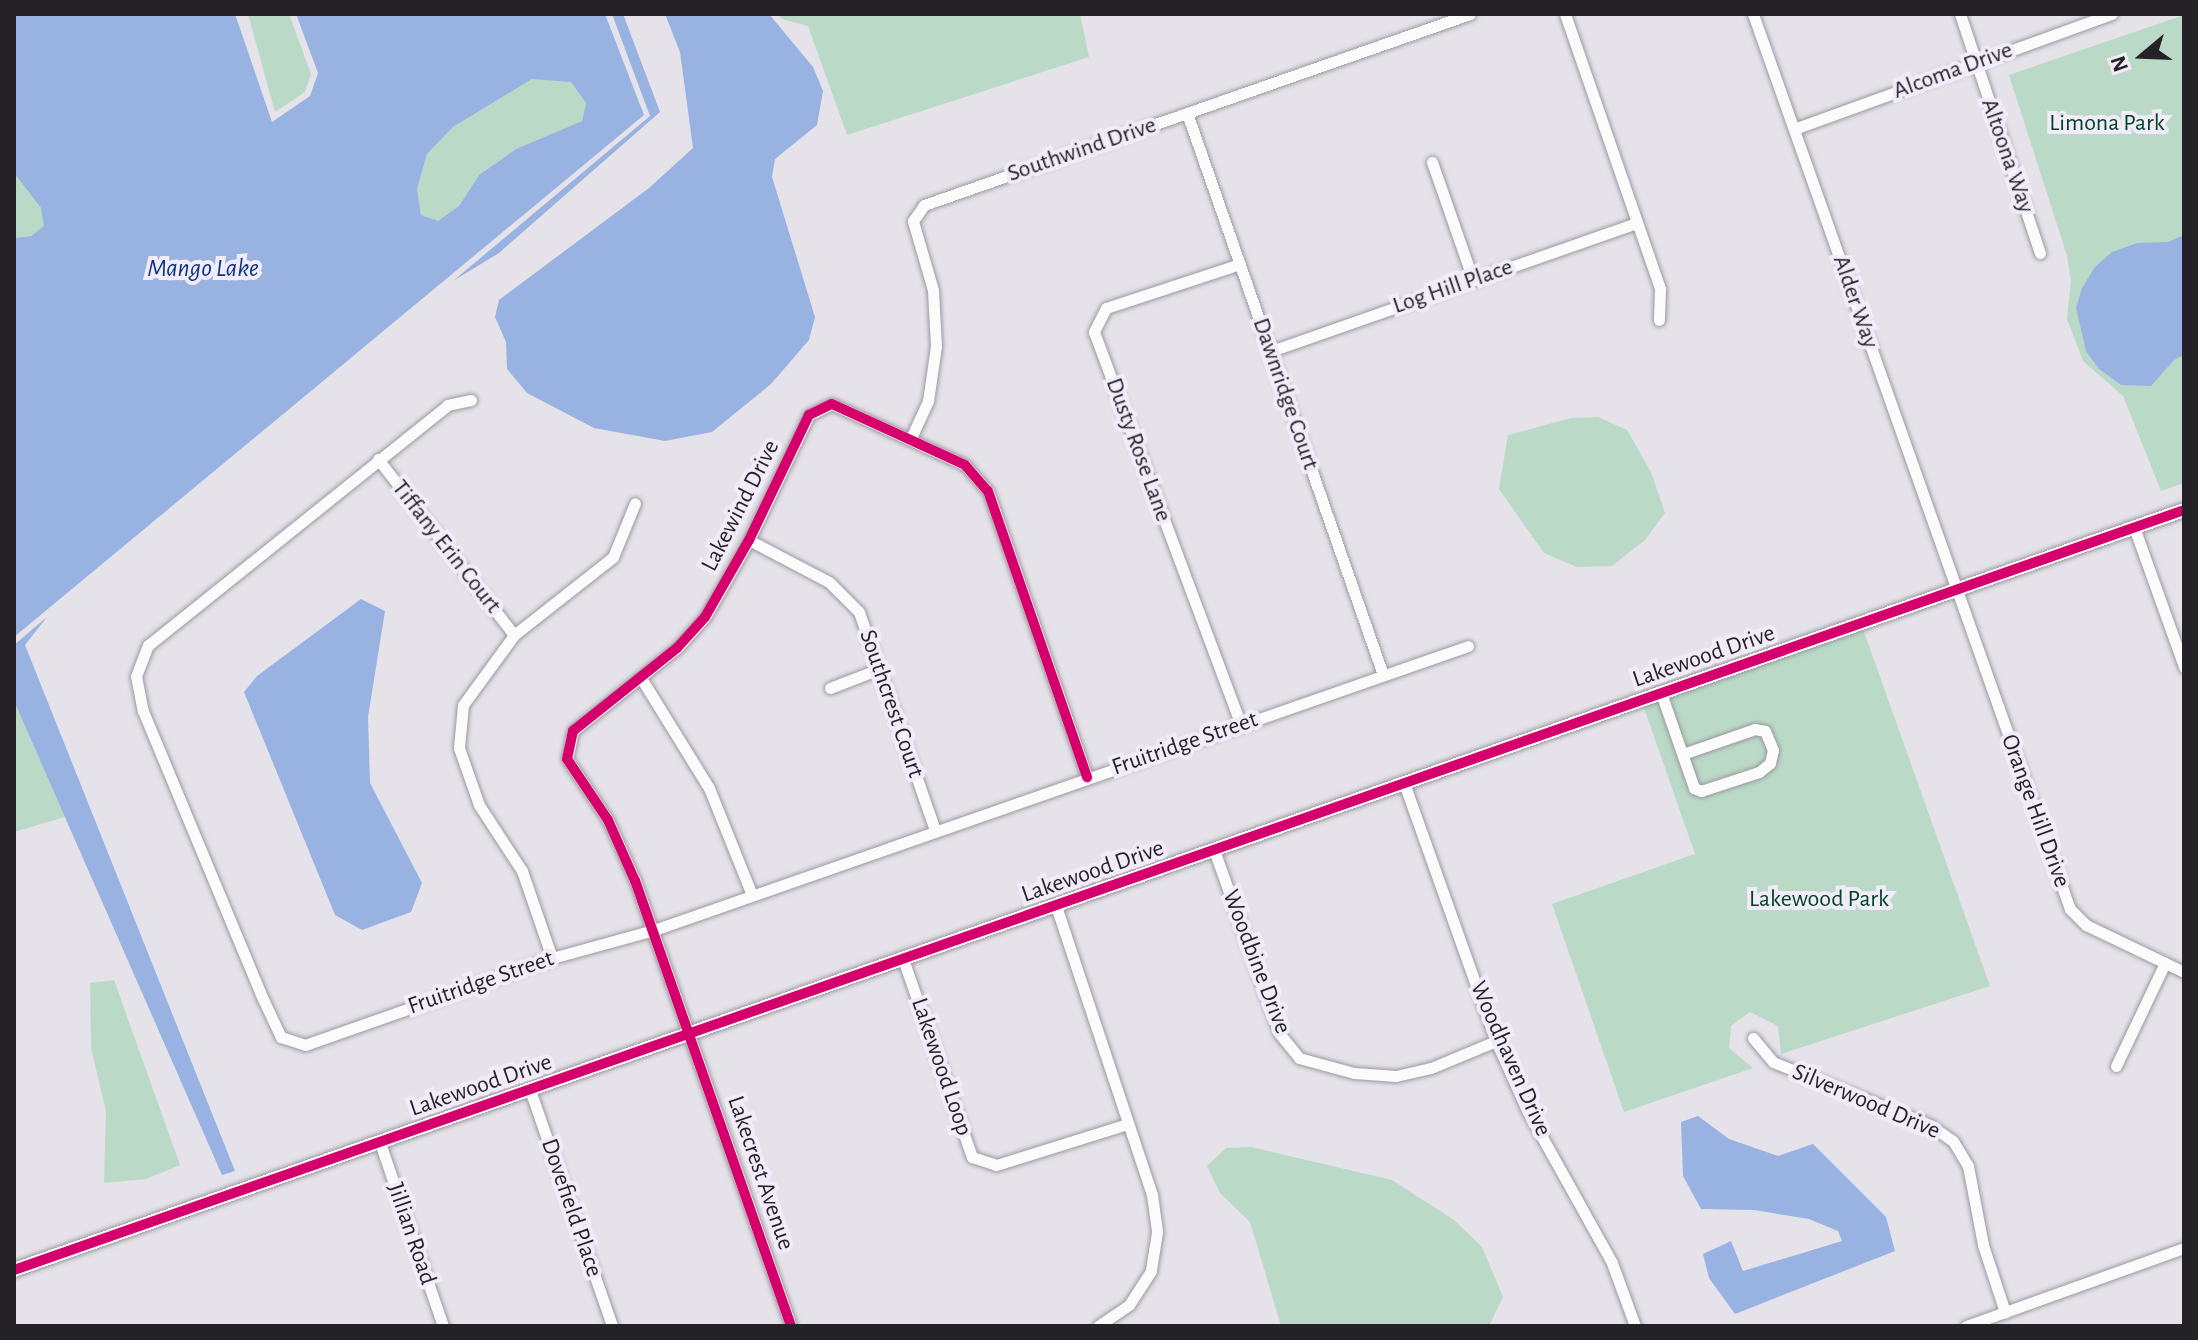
<!DOCTYPE html>
<html>
<head>
<meta charset="utf-8">
<style>
	body { margin:0 }
	#map { position:relative; width:2198px; height:1340px; overflow:hidden; background:#e5e2ea; font-family:"Alegreya Sans",sans-serif }
	div>[style] { position:absolute }
	.green>* { inset:0; background:#badac7 }
	.water>* { inset:0; background:#98b2e2 }
	.roads { filter:drop-shadow(0 0 2px #9c999f) drop-shadow(0 0 2px #9c999f) }
	.minor>* { height:11px; margin:-5.5px; padding:0 5.5px; transform-origin:5.5px; border-radius:5.5px; background:#fbfbfc }
	.tertiary>* { height:14px; margin:-7px; padding:0 7px; transform-origin:7px; border-radius:7px; background:#fbfbfc }
	.cycleway>* { height:10px; margin:-5px; padding:0 5px; transform-origin:5px; border-radius:5px; background:#d6006c }
	span { translate:-50% -50%; white-space:nowrap; text-align:center; line-height:1.15; -webkit-text-stroke:8px #f2ecfa; paint-order:stroke }
	.street-label { font-size:24px; color:#242227 }
	.park-label { font-size:24px; color:#024324 }
	.water-label { font-size:26px; color:#0b3782; font-style:italic }
	.frame { position:absolute; inset:0; border:16px solid #242227; pointer-events:none }
	.north { position:absolute; left:2102px; top:16px; width:80px; height:80px; -webkit-text-stroke:6px #f2ecfa; paint-order:stroke; rotate:251deg; font-size:22px; font-weight:700; line-height:32px; text-align:center; color:#242227 }
	.north::after { content:''; display:block; margin:auto; width:28px; height:36px; background:#242227; clip-path:polygon(50% 0,100% 100%,50% 72%,0 100%) }
</style>
</head>
<body>
<div id="map">
	<div class="green">
		<div style="clip-path:polygon(248px 14px,289px 14px,311px 74px,305px 92px,275px 112px)"></div>
		<div style="clip-path:polygon(777px 14px,1080px 14px,1089px 57px,847px 135px,808px 26px,782px 19px)"></div>
		<div style="clip-path:polygon(2184px 15px,2184px 483px,2161px 491px,2123px 396px,2083px 361px,2067px 319px,2071px 281px,2067px 256px,2009px 75px)"></div>
		<div style="clip-path:polygon(532px 78px,571px 81px,586px 103px,582px 121px,516px 149px,479px 175px,459px 206px,438px 222px,421px 215px,417px 189px,427px 154px,453px 127px)"></div>
		<div style="clip-path:polygon(14px 173px,41px 208px,45px 226px,31px 236px,14px 238px)"></div>
		<div style="clip-path:polygon(1598px 417px,1627px 430px,1651px 472px,1665px 513px,1645px 540px,1612px 566px,1577px 567px,1544px 553px,1499px 489px,1508px 435px,1571px 418px)"></div>
		<div style="clip-path:polygon(1863px 629px,1990px 986px,1781px 1054px,1778px 1026px,1750px 1012px,1731px 1026px,1729px 1048px,1753px 1068px,1624px 1112px,1552px 904px,1695px 854px,1643px 705px)"></div>
		<div style="clip-path:polygon(14px 701px,65px 817px,14px 832px)"></div>
		<div style="clip-path:polygon(114px 980px,180px 1165px,146px 1179px,104px 1183px,106px 1111px,91px 1048px,90px 983px)"></div>
		<div style="clip-path:polygon(1251px 1147px,1392px 1180px,1454px 1220px,1482px 1247px,1503px 1297px,1489px 1326px,1281px 1326px,1250px 1222px,1220px 1193px,1207px 1166px,1226px 1148px)"></div>
	</div>
	<div class="water">
		<div style="clip-path:polygon(evenodd,14px 14px,235px 14px,272px 122px,310px 96px,318px 73px,296px 14px,605px 14px,644px 115px,14px 637px,14px 238px,31px 236px,44px 226px,41px 208px,14px 173px,14px 14px,532px 79px,571px 82px,586px 103px,582px 121px,516px 149px,479px 175px,459px 206px,438px 221px,421px 215px,417px 189px,427px 154px,453px 127px,532px 79px)"></div>
		<div style="clip-path:polygon(612px 14px,623px 14px,660px 112px,499px 253px,453px 281px,650px 116px)"></div>
		<div style="clip-path:polygon(665px 14px,769px 14px,813px 67px,823px 91px,817px 125px,775px 159px,772px 177px,815px 317px,809px 340px,771px 384px,712px 432px,665px 441px,594px 428px,527px 393px,507px 369px,506px 342px,495px 317px,499px 300px,649px 188px,693px 148px,680px 52px)"></div>
		<div style="clip-path:polygon(2184px 235px,2184px 355px,2174px 360px,2151px 386px,2121px 385px,2099px 369px,2086px 351px,2076px 308px,2082px 288px,2095px 267px,2112px 252px,2137px 243px,2168px 242px)"></div>
		<div style="clip-path:polygon(361px 599px,385px 611px,368px 717px,370px 783px,422px 883px,411px 912px,362px 930px,335px 915px,244px 692px,257px 676px)"></div>
		<div style="clip-path:polygon(47px 617px,25px 645px,235px 1171px,222px 1175px,14px 701px,14px 645px)"></div>
		<div style="clip-path:polygon(1698px 1116px,1729px 1139px,1778px 1156px,1813px 1144px,1886px 1217px,1895px 1251px,1735px 1314px,1709px 1278px,1703px 1254px,1731px 1241px,1743px 1271px,1842px 1241px,1838px 1231px,1809px 1219px,1754px 1210px,1701px 1209px,1683px 1176px,1681px 1122px)"></div>
	</div>
	<div class="roads">
		<div class="minor">
			<div style="left:1565px;top:14px;width:291px;rotate:70.9deg"></div>
			<div style="left:1660px;top:289px;width:31px;rotate:92deg"></div>
			<div style="left:1753px;top:14px;width:949px;rotate:70.5deg"></div>
			<div style="left:2070px;top:909px;width:23px;rotate:45deg"></div>
			<div style="left:2086px;top:925px;width:109px;rotate:25.6deg"></div>
			<div style="left:1960px;top:14px;width:252px;rotate:71.5deg"></div>
			<div style="left:1187px;top:113px;width:595px;rotate:70.77deg"></div>
			<div style="left:1794px;top:129px;width:338px;rotate:-19.9deg"></div>
			<div style="left:1432px;top:162px;width:125px;rotate:70.8deg"></div>
			<div style="left:1240px;top:264px;width:141px;rotate:161.8deg"></div>
			<div style="left:1106px;top:308px;width:27px;rotate:117deg"></div>
			<div style="left:1094px;top:332px;width:420px;rotate:69.5deg"></div>
			<div style="left:1271px;top:351px;width:387px;rotate:-19.3deg"></div>
			<div style="left:471px;top:400px;width:24px;rotate:168deg"></div>
			<div style="left:448px;top:405px;width:384px;rotate:141.3deg"></div>
			<div style="left:148px;top:645px;width:33px;rotate:111deg"></div>
			<div style="left:136px;top:676px;width:36px;rotate:79deg"></div>
			<div style="left:143px;top:711px;width:314px;rotate:67.4deg"></div>
			<div style="left:264px;top:1001px;width:40px;rotate:65deg"></div>
			<div style="left:281px;top:1037px;width:25px;rotate:18deg"></div>
			<div style="left:305px;top:1045px;width:262px;rotate:-19.4deg"></div>
			<div style="left:552px;top:958px;width:106px;rotate:-15.4deg"></div>
			<div style="left:654px;top:930px;width:862px;rotate:-19.23deg"></div>
			<div style="left:911px;top:438px;width:41px;rotate:-65.3deg"></div>
			<div style="left:928px;top:401px;width:56px;rotate:-81.7deg"></div>
			<div style="left:936px;top:346px;width:56px;rotate:-93.1deg"></div>
			<div style="left:933px;top:290px;width:72px;rotate:-106.2deg"></div>
			<div style="left:913px;top:221px;width:19px;rotate:-55deg"></div>
			<div style="left:924px;top:205px;width:578px;rotate:-19.28deg"></div>
			<div style="left:378px;top:459px;width:222px;rotate:52.3deg"></div>
			<div style="left:2134px;top:527px;width:149px;rotate:70.3deg"></div>
			<div style="left:749px;top:540px;width:90px;rotate:27.7deg"></div>
			<div style="left:829px;top:582px;width:42px;rotate:45deg"></div>
			<div style="left:859px;top:612px;width:231px;rotate:70.8deg"></div>
			<div style="left:641px;top:678px;width:129px;rotate:58.3deg"></div>
			<div style="left:709px;top:788px;width:115px;rotate:68.1deg"></div>
			<div style="left:830px;top:688px;width:53px;rotate:-21.2deg"></div>
			<div style="left:1661px;top:693px;width:101px;rotate:70.8deg"></div>
			<div style="left:1694px;top:788px;width:8px;rotate:23deg"></div>
			<div style="left:1701px;top:791px;width:61px;rotate:-18.1deg"></div>
			<div style="left:1759px;top:772px;width:14px;rotate:-39deg"></div>
			<div style="left:1770px;top:763px;width:13px;rotate:-77deg"></div>
			<div style="left:1773px;top:750px;width:21px;rotate:-113deg"></div>
			<div style="left:1765px;top:731px;width:10px;rotate:-169deg"></div>
			<div style="left:1755px;top:729px;width:76px;rotate:160.9deg"></div>
			<div style="left:1404px;top:783px;width:274px;rotate:70.4deg"></div>
			<div style="left:1496px;top:1041px;width:76px;rotate:65.8deg"></div>
			<div style="left:1527px;top:1110px;width:175px;rotate:60.9deg"></div>
			<div style="left:1612px;top:1263px;width:67px;rotate:69.9deg"></div>
			<div style="left:1214px;top:850px;width:194px;rotate:70.4deg"></div>
			<div style="left:1279px;top:1033px;width:32px;rotate:51deg"></div>
			<div style="left:1299px;top:1058px;width:57px;rotate:15.3deg"></div>
			<div style="left:1354px;top:1073px;width:42px;rotate:4.1deg"></div>
			<div style="left:1396px;top:1076px;width:36px;rotate:-13deg"></div>
			<div style="left:1431px;top:1068px;width:70px;rotate:-22.6deg"></div>
			<div style="left:1056px;top:906px;width:305px;rotate:71.6deg"></div>
			<div style="left:1152px;top:1195px;width:37px;rotate:82deg"></div>
			<div style="left:1157px;top:1232px;width:39px;rotate:99deg"></div>
			<div style="left:1151px;top:1271px;width:40px;rotate:122.9deg"></div>
			<div style="left:1129px;top:1305px;width:37px;rotate:146deg"></div>
			<div style="left:552px;top:958px;width:92px;rotate:-109deg"></div>
			<div style="left:522px;top:871px;width:79px;rotate:-123.1deg"></div>
			<div style="left:479px;top:805px;width:60px;rotate:-109.3deg"></div>
			<div style="left:459px;top:748px;width:43px;rotate:-84.7deg"></div>
			<div style="left:463px;top:705px;width:87px;rotate:-53.9deg"></div>
			<div style="left:514px;top:635px;width:126px;rotate:-38.2deg"></div>
			<div style="left:613px;top:557px;width:58px;rotate:-67.8deg"></div>
			<div style="left:903px;top:959px;width:210px;rotate:70.8deg"></div>
			<div style="left:972px;top:1157px;width:25px;rotate:18deg"></div>
			<div style="left:996px;top:1165px;width:138px;rotate:-17.3deg"></div>
			<div style="left:1753px;top:1038px;width:31px;rotate:50deg"></div>
			<div style="left:1773px;top:1062px;width:169px;rotate:21.9deg"></div>
			<div style="left:1930px;top:1125px;width:28px;rotate:35deg"></div>
			<div style="left:1953px;top:1141px;width:29px;rotate:59deg"></div>
			<div style="left:1968px;top:1166px;width:80px;rotate:79.2deg"></div>
			<div style="left:1983px;top:1245px;width:71px;rotate:71.8deg"></div>
			<div style="left:2116px;top:1066px;width:114px;rotate:-64.6deg"></div>
			<div style="left:530px;top:1090px;width:250px;rotate:70.8deg"></div>
			<div style="left:380px;top:1143px;width:194px;rotate:71deg"></div>
			<div style="left:791px;top:1326px;width:472px;rotate:-109.3deg"></div>
			<div style="left:635px;top:881px;width:67px;rotate:-113.9deg"></div>
			<div style="left:608px;top:820px;width:73px;rotate:-123.9deg"></div>
			<div style="left:567px;top:759px;width:29px;rotate:-78deg"></div>
			<div style="left:573px;top:731px;width:133px;rotate:-38.6deg"></div>
			<div style="left:677px;top:648px;width:42px;rotate:-47.9deg"></div>
			<div style="left:705px;top:617px;width:89px;rotate:-60.3deg"></div>
			<div style="left:749px;top:540px;width:139px;rotate:-64.4deg"></div>
			<div style="left:809px;top:415px;width:25px;rotate:-26deg"></div>
			<div style="left:832px;top:404px;width:146px;rotate:24.6deg"></div>
			<div style="left:965px;top:465px;width:35px;rotate:49deg"></div>
			<div style="left:988px;top:491px;width:303px;rotate:70.9deg"></div>
			<div style="left:1966px;top:1326px;width:232px;rotate:-19.7deg"></div>
		</div>
		<div class="tertiary">
			<div style="left:14px;top:1270px;width:2299px;rotate:-19.3deg"></div>
		</div>
	</div>
	<div class="cycleway">
		<div style="left:14px;top:1270px;width:2299px;rotate:-19.3deg"></div>
		<div style="left:791px;top:1326px;width:472px;rotate:-109.3deg"></div>
		<div style="left:635px;top:881px;width:67px;rotate:-113.9deg"></div>
		<div style="left:608px;top:820px;width:73px;rotate:-123.9deg"></div>
		<div style="left:567px;top:759px;width:29px;rotate:-78deg"></div>
		<div style="left:573px;top:731px;width:133px;rotate:-38.6deg"></div>
		<div style="left:677px;top:648px;width:42px;rotate:-47.9deg"></div>
		<div style="left:705px;top:617px;width:89px;rotate:-60.3deg"></div>
		<div style="left:749px;top:540px;width:139px;rotate:-64.4deg"></div>
		<div style="left:809px;top:415px;width:25px;rotate:-26deg"></div>
		<div style="left:832px;top:404px;width:146px;rotate:24.6deg"></div>
		<div style="left:965px;top:465px;width:35px;rotate:49deg"></div>
		<div style="left:988px;top:491px;width:303px;rotate:70.9deg"></div>
	</div>
	<div class="street-label">
		<span style="left:1953px;top:71px;rotate:-20deg">Alcoma Drive</span>
		<span style="left:1082px;top:150px;rotate:-19deg">Southwind Drive</span>
		<span style="left:2007px;top:156px;rotate:71deg">Altoona Way</span>
		<span style="left:1453px;top:287px;rotate:-19deg">Log Hill Place</span>
		<span style="left:1855px;top:302px;rotate:71deg">Alder Way</span>
		<span style="left:1285px;top:394px;rotate:71deg">Dawnridge Court</span>
		<span style="left:1138px;top:450px;rotate:70deg">Dusty Rose Lane</span>
		<span style="left:741px;top:506px;rotate:-63deg">Lakewind Drive</span>
		<span style="left:446px;top:547px;rotate:52deg">Tiffany Erin Court</span>
		<span style="left:1704px;top:657px;rotate:-19deg">Lakewood Drive</span>
		<span style="left:891px;top:704px;rotate:71deg">Southcrest Court</span>
		<span style="left:1185px;top:744px;rotate:-19deg">Fruitridge Street</span>
		<span style="left:2035px;top:811px;rotate:70deg">Orange Hill Drive</span>
		<span style="left:1093px;top:872px;rotate:-19deg">Lakewood Drive</span>
		<span style="left:1256px;top:962px;rotate:69deg">Woodbine Drive</span>
		<span style="left:481px;top:983px;rotate:-19deg">Fruitridge Street</span>
		<span style="left:1510px;top:1059px;rotate:66deg">Woodhaven Drive</span>
		<span style="left:941px;top:1067px;rotate:71deg">Lakewood Loop</span>
		<span style="left:481px;top:1086px;rotate:-19deg">Lakewood Drive</span>
		<span style="left:1866px;top:1102px;rotate:23deg">Silverwood Drive</span>
		<span style="left:760px;top:1173px;rotate:71deg">Lakecrest Avenue</span>
		<span style="left:571px;top:1208px;rotate:71deg">Dovefield Place</span>
		<span style="left:411px;top:1234px;rotate:71deg">Jillian Road</span>
	</div>
	<div class="park-label">
		<span style="left:2107px;top:124px">Limona Park</span>
		<span style="left:1819px;top:900px">Lakewood Park</span>
	</div>
	<div class="water-label">
		<span style="left:203px;top:269px">Mango Lake</span>
	</div>
	<div class="frame"></div>
	<div class="north">N</div>
</div>
</body>
</html>
